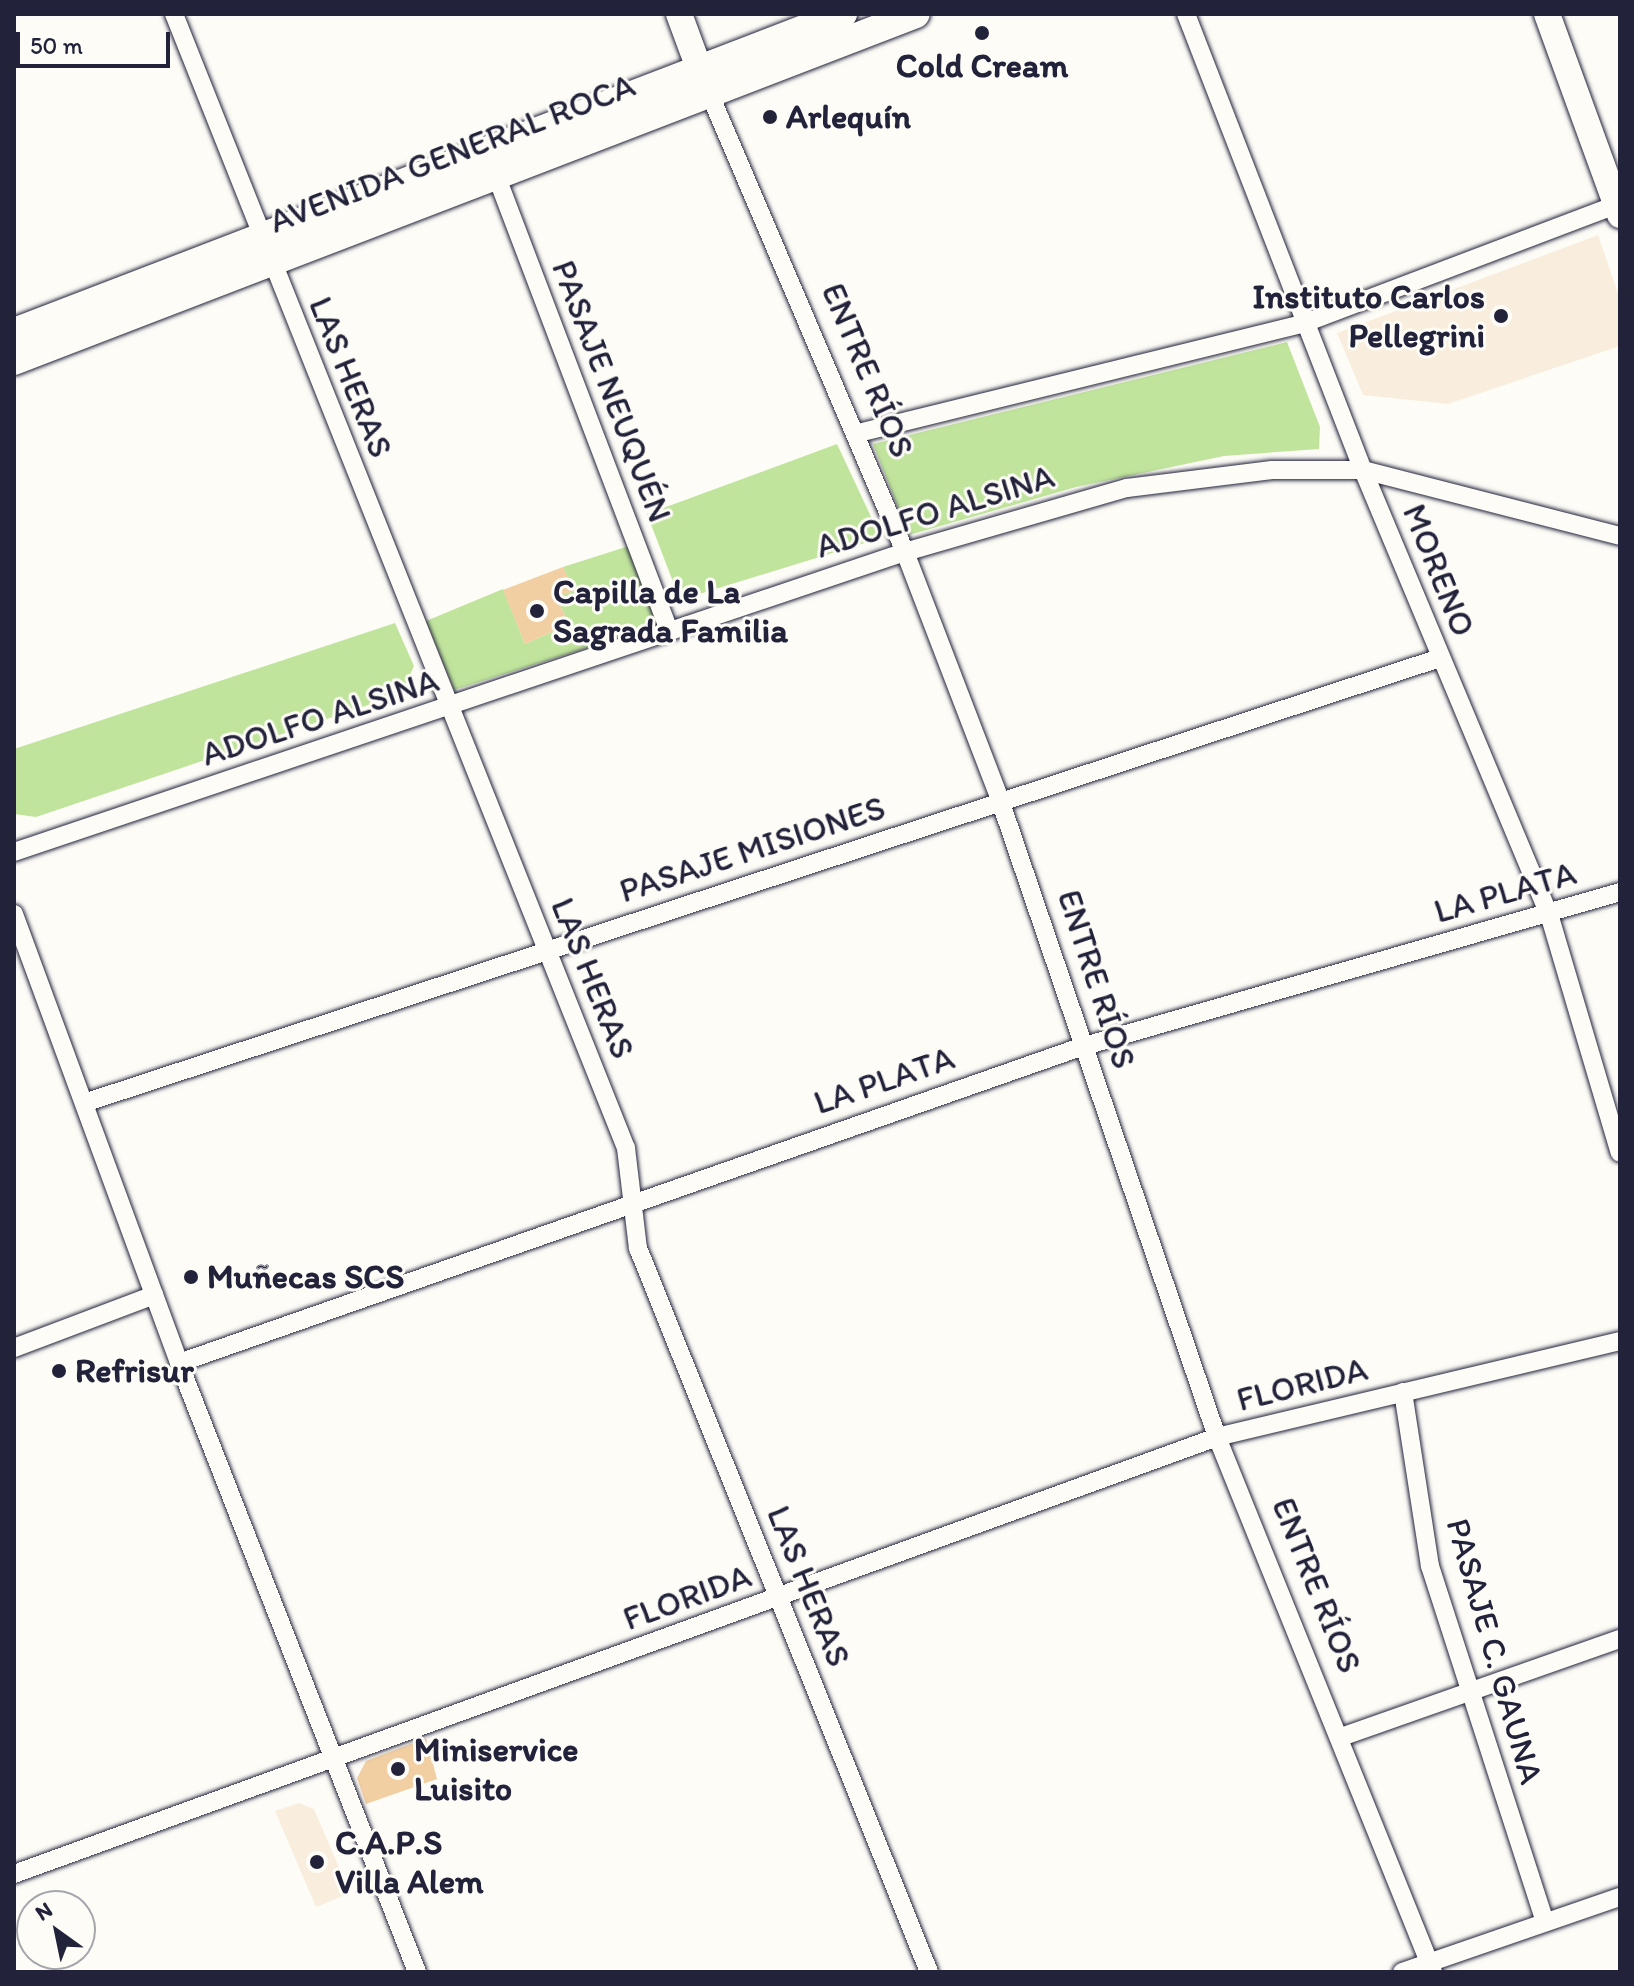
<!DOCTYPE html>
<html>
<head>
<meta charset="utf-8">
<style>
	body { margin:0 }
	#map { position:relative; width:1634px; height:1986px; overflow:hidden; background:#fdfcf7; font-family:Itim,sans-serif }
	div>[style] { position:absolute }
	.built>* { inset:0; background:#f9eede }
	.green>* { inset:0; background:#c1e49d }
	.building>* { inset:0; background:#f1cfa2 }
	.roads { filter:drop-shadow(0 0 2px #22223b) drop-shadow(0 0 2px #22223b) }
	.street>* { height:18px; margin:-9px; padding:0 9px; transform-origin:9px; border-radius:9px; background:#fdfcf7 }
	.secondary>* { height:26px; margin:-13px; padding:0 13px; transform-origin:13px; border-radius:13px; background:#fdfcf7 }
	.primary>* { height:28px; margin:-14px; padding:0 14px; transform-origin:14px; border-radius:14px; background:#fdfcf7 }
	.dots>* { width:22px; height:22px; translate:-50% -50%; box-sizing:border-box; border:4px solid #fdfcf7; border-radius:50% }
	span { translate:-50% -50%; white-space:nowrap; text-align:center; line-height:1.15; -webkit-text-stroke:6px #fdfcf7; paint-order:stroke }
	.poi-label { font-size:34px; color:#22223b; font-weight:700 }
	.left { translate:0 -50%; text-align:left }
	.right { translate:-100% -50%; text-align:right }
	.street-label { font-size:34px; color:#22223b }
	.frame { position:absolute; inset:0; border:16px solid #22223b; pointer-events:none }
	.north { position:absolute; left:16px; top:1890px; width:80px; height:80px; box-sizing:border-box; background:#fdfcf7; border:2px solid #a5a5ac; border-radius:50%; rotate:327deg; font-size:22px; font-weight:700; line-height:32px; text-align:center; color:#22223b }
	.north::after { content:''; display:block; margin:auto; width:28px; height:36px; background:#22223b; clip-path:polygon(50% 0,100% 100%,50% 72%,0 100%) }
	.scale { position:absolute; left:16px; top:32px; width:154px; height:36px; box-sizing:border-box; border:4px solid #22223b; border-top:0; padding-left:10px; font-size:24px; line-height:28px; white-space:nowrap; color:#22223b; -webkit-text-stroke:6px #fdfcf7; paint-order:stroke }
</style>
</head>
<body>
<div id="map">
	<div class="built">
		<div style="clip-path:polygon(1598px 235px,1620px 299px,1620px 346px,1448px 404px,1363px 395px,1337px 333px)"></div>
		<div style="clip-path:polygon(299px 1803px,314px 1809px,350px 1893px,316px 1907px,275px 1811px)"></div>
	</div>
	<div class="green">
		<div style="clip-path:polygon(1287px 342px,1320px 427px,1319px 449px,1224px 456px,1076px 487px,909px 535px,873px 444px)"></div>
		<div style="clip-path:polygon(837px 444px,881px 538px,680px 600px,647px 514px)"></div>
		<div style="clip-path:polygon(629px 546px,659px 625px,454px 690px,426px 621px,503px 589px,525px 644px,569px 624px,556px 597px,573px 591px,563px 567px)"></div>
		<div style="clip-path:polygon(395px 623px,414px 666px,401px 694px,36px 817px,14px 814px,14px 749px)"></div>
	</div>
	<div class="building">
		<div style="clip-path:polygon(563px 567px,574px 591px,556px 597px,569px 624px,525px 644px,503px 590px)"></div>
		<div style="clip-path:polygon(426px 1738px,437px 1779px,366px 1804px,357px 1778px,366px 1761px)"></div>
	</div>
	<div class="roads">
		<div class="street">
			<div style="left:174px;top:14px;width:1221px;rotate:68.27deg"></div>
			<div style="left:626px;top:1148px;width:101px;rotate:83.2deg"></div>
			<div style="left:638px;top:1248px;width:780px;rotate:68.1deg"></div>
			<div style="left:1186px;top:14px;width:489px;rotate:68.8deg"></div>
			<div style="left:1363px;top:470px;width:481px;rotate:67.3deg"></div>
			<div style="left:1549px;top:914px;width:249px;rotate:73.5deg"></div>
			<div style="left:705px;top:83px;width:510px;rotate:66.9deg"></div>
			<div style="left:905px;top:552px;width:266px;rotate:69deg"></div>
			<div style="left:1000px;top:800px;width:673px;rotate:71.19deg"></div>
			<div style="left:1217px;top:1437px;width:577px;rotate:68.01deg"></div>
			<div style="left:496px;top:175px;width:488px;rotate:69.2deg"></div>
			<div style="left:858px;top:433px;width:460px;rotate:-13.8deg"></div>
			<div style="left:1305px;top:323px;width:333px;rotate:-20.8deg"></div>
			<div style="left:14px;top:852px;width:940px;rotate:-18.61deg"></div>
			<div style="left:905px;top:552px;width:231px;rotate:-16.1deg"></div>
			<div style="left:1127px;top:488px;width:146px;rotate:-7.1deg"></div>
			<div style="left:1272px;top:470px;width:91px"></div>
			<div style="left:1363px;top:470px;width:265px;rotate:14.4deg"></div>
			<div style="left:14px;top:914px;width:478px;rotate:69.8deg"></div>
			<div style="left:179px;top:1363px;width:654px;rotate:68.65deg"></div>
			<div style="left:84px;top:1103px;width:1427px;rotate:-18.17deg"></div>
			<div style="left:14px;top:1348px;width:150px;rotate:-20.7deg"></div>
			<div style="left:179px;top:1363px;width:956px;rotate:-19.31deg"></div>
			<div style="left:1081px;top:1047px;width:561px;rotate:-16.04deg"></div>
			<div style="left:1403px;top:1392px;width:176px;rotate:81.2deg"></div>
			<div style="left:1430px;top:1566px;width:374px;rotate:72.1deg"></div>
			<div style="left:1341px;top:1737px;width:296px;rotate:-19.4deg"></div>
			<div style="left:14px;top:1874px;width:1280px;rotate:-19.96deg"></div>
			<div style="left:1217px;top:1437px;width:414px;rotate:-13.4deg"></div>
			<div style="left:1402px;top:1972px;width:231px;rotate:-19deg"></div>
		</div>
		<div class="secondary">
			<div style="left:679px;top:14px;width:58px;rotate:69.7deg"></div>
			<div style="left:1547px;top:14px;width:214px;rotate:70deg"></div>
		</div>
		<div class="primary">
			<div style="left:14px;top:332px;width:888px;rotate:-20.99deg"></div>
			<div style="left:14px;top:361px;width:966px;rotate:-21.04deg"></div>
		</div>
	</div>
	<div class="dots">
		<div style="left:982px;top:33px;background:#22223b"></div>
		<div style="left:770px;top:117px;background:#22223b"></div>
		<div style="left:1501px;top:316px;background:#22223b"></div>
		<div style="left:537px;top:611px;background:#22223b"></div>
		<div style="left:191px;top:1277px;background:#22223b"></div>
		<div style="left:59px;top:1371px;background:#22223b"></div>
		<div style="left:398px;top:1769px;background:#22223b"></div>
		<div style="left:317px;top:1862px;background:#22223b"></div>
	</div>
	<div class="poi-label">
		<span style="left:982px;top:66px">Cold Cream</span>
		<span class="left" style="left:786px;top:117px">Arlequín</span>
		<span class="right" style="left:1485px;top:316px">Instituto Carlos<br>Pellegrini</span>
		<span class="left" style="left:553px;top:611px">Capilla de La<br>Sagrada Familia</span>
		<span class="left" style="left:207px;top:1277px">Muñecas SCS</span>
		<span class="left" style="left:75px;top:1371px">Refrisur</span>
		<span class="left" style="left:414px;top:1769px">Miniservice<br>Luisito</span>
		<span class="left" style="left:335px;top:1862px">C.A.P.S<br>Villa Alem</span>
	</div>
	<div class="street-label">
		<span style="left:452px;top:153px;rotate:-21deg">AVENIDA GENERAL ROCA</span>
		<span style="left:868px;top:370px;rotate:67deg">ENTRE RÍOS</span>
		<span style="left:351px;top:377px;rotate:68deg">LAS HERAS</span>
		<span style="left:612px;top:391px;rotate:69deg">PASAJE NEUQUÉN</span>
		<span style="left:935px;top:511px;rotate:-17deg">ADOLFO ALSINA</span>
		<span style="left:1439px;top:570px;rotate:68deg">MORENO</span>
		<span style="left:320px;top:717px;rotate:-18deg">ADOLFO ALSINA</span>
		<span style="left:752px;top:849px;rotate:-18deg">PASAJE MISIONES</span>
		<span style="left:1505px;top:892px;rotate:-16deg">LA PLATA</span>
		<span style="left:593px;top:978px;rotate:68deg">LAS HERAS</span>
		<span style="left:1097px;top:979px;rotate:72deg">ENTRE RÍOS</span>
		<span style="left:884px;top:1080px;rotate:-19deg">LA PLATA</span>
		<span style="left:1302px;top:1384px;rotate:-14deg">FLORIDA</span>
		<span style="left:1317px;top:1585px;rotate:68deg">ENTRE RÍOS</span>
		<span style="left:809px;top:1586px;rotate:68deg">LAS HERAS</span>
		<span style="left:687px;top:1597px;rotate:-20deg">FLORIDA</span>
		<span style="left:1495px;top:1651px;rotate:74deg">PASAJE C. GAUNA</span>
	</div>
	<div class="frame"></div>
	<div class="north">N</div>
	<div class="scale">50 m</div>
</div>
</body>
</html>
